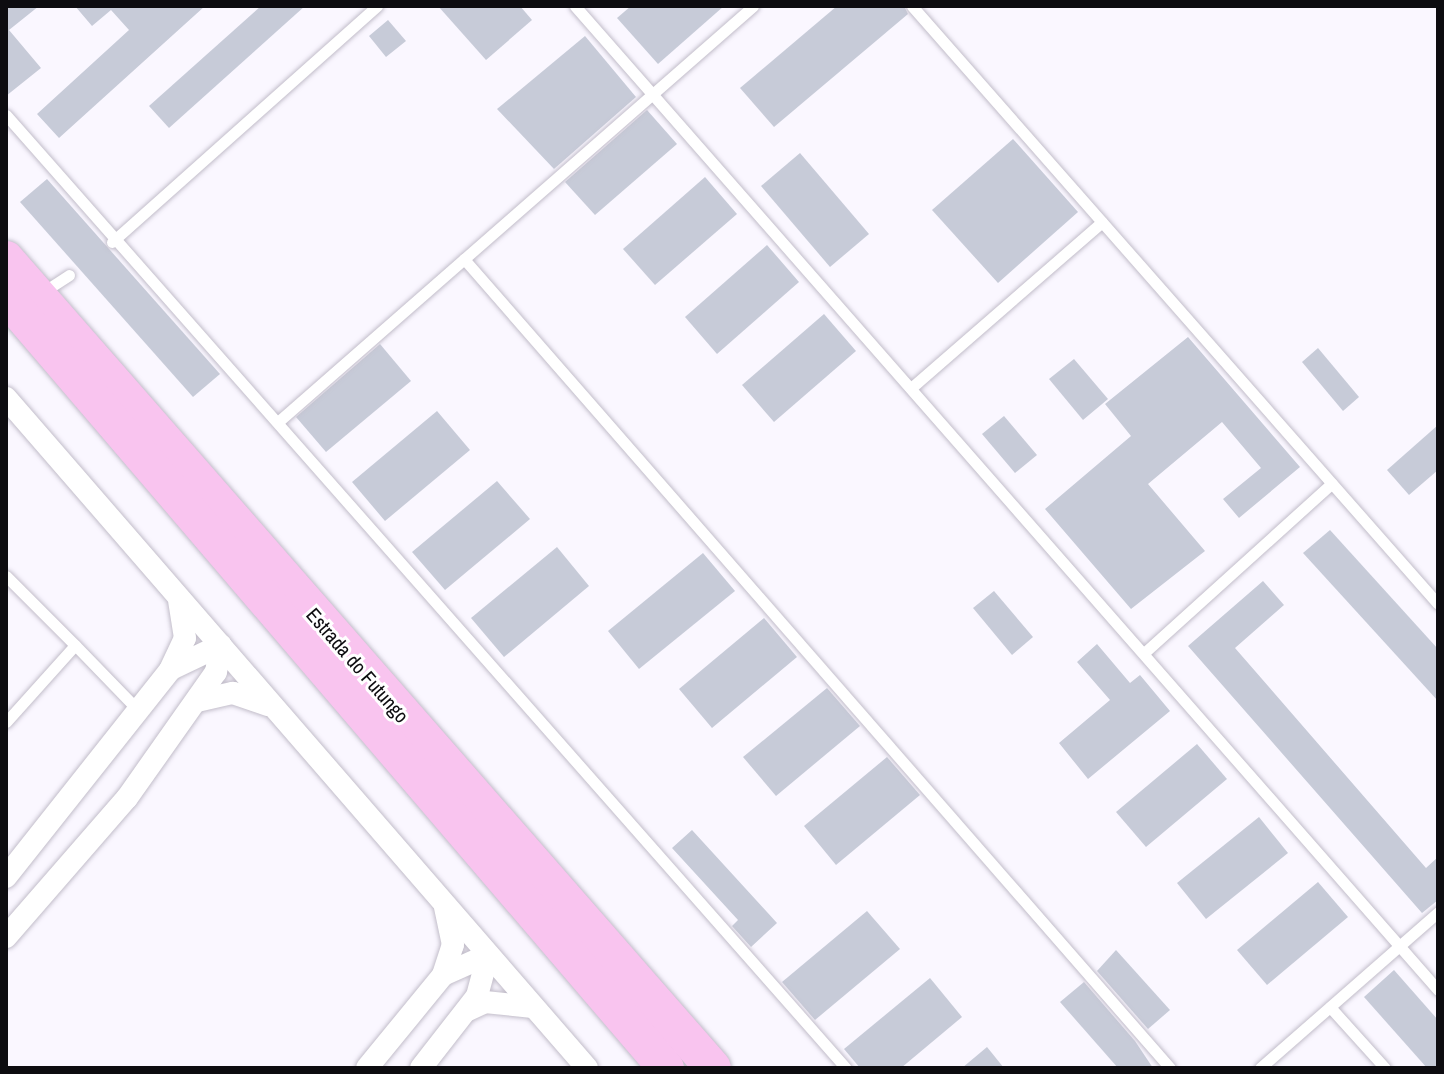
<!DOCTYPE html>
<html>
<head>
<meta charset="utf-8">
<style>
	body { margin:0 }
	#map { position:relative; width:1444px; height:1074px; overflow:hidden; background:#faf7ff; font-family:"Archivo Narrow",sans-serif }
	div>[style] { position:absolute }
	.building>* { inset:0; background:#c7cbd8 }
	.roads { filter:drop-shadow(0 0 2px #c2bdca) drop-shadow(0 0 2px #c2bdca) }
	.lane>* { height:11px; margin:-5.5px; padding:0 5.5px; transform-origin:5.5px; border-radius:5.5px; background:#fff }
	.street>* { height:22px; margin:-11px; padding:0 11px; transform-origin:11px; border-radius:11px; background:#fff }
	.primary>* { height:36px; margin:-18px; padding:0 18px; transform-origin:18px; border-radius:18px; background:#f9c4ef }
	span { translate:-50% -50%; white-space:nowrap; text-align:center; line-height:1.15; -webkit-text-stroke:6px #fff; paint-order:stroke }
	.street-label { font-size:20px; color:#0d0c10 }
	.frame { position:absolute; inset:0; border:8px solid #0d0c10; pointer-events:none }
</style>
</head>
<body>
<div id="map">
	<div class="building">
		<div style="clip-path:polygon(6px 6px,39px 6px,9px 30px,41px 68px,6px 96px)"></div>
		<div style="clip-path:polygon(75px 6px,205px 6px,59px 138px,37px 114px,129px 30px,111px 10px,92px 26px)"></div>
		<div style="clip-path:polygon(261px 6px,305px 6px,169px 128px,149px 106px)"></div>
		<div style="clip-path:polygon(438px 6px,520px 6px,532px 20px,486px 60px)"></div>
		<div style="clip-path:polygon(631px 6px,724px 6px,658px 64px,617px 18px)"></div>
		<div style="clip-path:polygon(837px 6px,904px 6px,908px 14px,774px 127px,740px 88px)"></div>
		<div style="clip-path:polygon(388px 20px,406px 41px,386px 57px,369px 36px)"></div>
		<div style="clip-path:polygon(585px 36px,636px 97px,554px 169px,497px 109px)"></div>
		<div style="clip-path:polygon(647px 110px,677px 144px,595px 215px,565px 182px)"></div>
		<div style="clip-path:polygon(1013px 139px,1078px 212px,998px 283px,932px 210px)"></div>
		<div style="clip-path:polygon(800px 153px,869px 234px,830px 267px,761px 186px)"></div>
		<div style="clip-path:polygon(705px 177px,737px 214px,655px 285px,623px 249px)"></div>
		<div style="clip-path:polygon(47px 179px,220px 374px,193px 397px,20px 202px)"></div>
		<div style="clip-path:polygon(767px 245px,799px 282px,717px 354px,685px 317px)"></div>
		<div style="clip-path:polygon(824px 314px,856px 351px,774px 422px,742px 385px)"></div>
		<div style="clip-path:polygon(1188px 337px,1300px 467px,1239px 518px,1223px 499px,1261px 468px,1222px 422px,1148px 484px,1205px 551px,1131px 609px,1045px 509px,1131px 436px,1105px 404px)"></div>
		<div style="clip-path:polygon(380px 344px,411px 381px,326px 452px,296px 417px)"></div>
		<div style="clip-path:polygon(1318px 348px,1359px 397px,1343px 411px,1302px 362px)"></div>
		<div style="clip-path:polygon(1074px 359px,1108px 399px,1083px 420px,1049px 379px)"></div>
		<div style="clip-path:polygon(437px 411px,470px 450px,385px 521px,352px 482px)"></div>
		<div style="clip-path:polygon(1004px 416px,1037px 455px,1015px 473px,982px 434px)"></div>
		<div style="clip-path:polygon(1438px 425px,1438px 470px,1409px 495px,1387px 470px)"></div>
		<div style="clip-path:polygon(497px 481px,530px 519px,445px 590px,412px 552px)"></div>
		<div style="clip-path:polygon(1330px 530px,1438px 649px,1438px 701px,1303px 553px)"></div>
		<div style="clip-path:polygon(557px 547px,589px 586px,504px 657px,471px 618px)"></div>
		<div style="clip-path:polygon(703px 553px,735px 591px,639px 669px,608px 631px)"></div>
		<div style="clip-path:polygon(1263px 581px,1284px 605px,1235px 648px,1426px 868px,1438px 857px,1438px 900px,1422px 913px,1188px 646px)"></div>
		<div style="clip-path:polygon(994px 591px,1033px 637px,1012px 655px,973px 608px)"></div>
		<div style="clip-path:polygon(764px 618px,797px 657px,712px 728px,679px 689px)"></div>
		<div style="clip-path:polygon(1097px 644px,1130px 683px,1140px 675px,1170px 711px,1088px 779px,1059px 743px,1110px 700px,1077px 662px)"></div>
		<div style="clip-path:polygon(827px 688px,860px 726px,776px 796px,743px 757px)"></div>
		<div style="clip-path:polygon(1197px 744px,1227px 779px,1146px 847px,1116px 812px)"></div>
		<div style="clip-path:polygon(887px 757px,920px 795px,836px 865px,804px 826px)"></div>
		<div style="clip-path:polygon(1259px 817px,1288px 853px,1206px 919px,1177px 883px)"></div>
		<div style="clip-path:polygon(692px 830px,777px 923px,751px 947px,732px 926px,738px 920px,672px 848px)"></div>
		<div style="clip-path:polygon(1318px 882px,1348px 917px,1267px 985px,1237px 950px)"></div>
		<div style="clip-path:polygon(867px 911px,900px 949px,815px 1020px,782px 982px)"></div>
		<div style="clip-path:polygon(1116px 950px,1170px 1010px,1148px 1029px,1097px 971px)"></div>
		<div style="clip-path:polygon(1394px 970px,1438px 1020px,1438px 1068px,1427px 1068px,1364px 997px)"></div>
		<div style="clip-path:polygon(930px 978px,962px 1017px,901px 1068px,860px 1068px,844px 1049px)"></div>
		<div style="clip-path:polygon(1084px 982px,1135px 1041px,1153px 1068px,1118px 1068px,1060px 1002px)"></div>
		<div style="clip-path:polygon(987px 1047px,1004px 1068px,962px 1068px)"></div>
	</div>
	<div class="roads">
		<div class="lane">
			<div style="left:575px;top:6px;width:1309px;rotate:48.75deg"></div>
			<div style="left:912px;top:6px;width:796px;rotate:48.67deg"></div>
			<div style="left:6px;top:115px;width:1270px;rotate:48.61deg"></div>
			<div style="left:112px;top:242px;width:355px;rotate:-41.7deg"></div>
			<div style="left:464px;top:259px;width:1074px;rotate:48.89deg"></div>
			<div style="left:43px;top:292px;width:31px;rotate:-33deg"></div>
			<div style="left:911px;top:388px;width:253px;rotate:-41deg"></div>
			<div style="left:279px;top:421px;width:630px;rotate:-41.2deg"></div>
			<div style="left:6px;top:576px;width:98px;rotate:45deg"></div>
			<div style="left:1144px;top:653px;width:253px;rotate:-42.1deg"></div>
			<div style="left:6px;top:722px;width:103px;rotate:-48.1deg"></div>
			<div style="left:75px;top:645px;width:92px;rotate:45.9deg"></div>
			<div style="left:1330px;top:1007px;width:82px;rotate:48deg"></div>
			<div style="left:1260px;top:1068px;width:237px;rotate:-41.2deg"></div>
		</div>
		<div class="street">
			<div style="left:6px;top:398px;width:887px;rotate:49.07deg"></div>
			<div style="left:171px;top:669px;width:55px;rotate:-25.6deg"></div>
			<div style="left:197px;top:701px;width:37px;rotate:-13deg"></div>
			<div style="left:233px;top:693px;width:37px;rotate:19deg"></div>
			<div style="left:6px;top:877px;width:264px;rotate:-51.6deg"></div>
			<div style="left:170px;top:670px;width:35px;rotate:-65deg"></div>
			<div style="left:185px;top:638px;width:37px;rotate:-99deg"></div>
			<div style="left:6px;top:937px;width:184px;rotate:-49deg"></div>
			<div style="left:127px;top:798px;width:154px;rotate:-54.8deg"></div>
			<div style="left:216px;top:672px;width:27px;rotate:-80deg"></div>
			<div style="left:443px;top:975px;width:32px;rotate:-72deg"></div>
			<div style="left:453px;top:945px;width:38px;rotate:-102deg"></div>
			<div style="left:468px;top:1010px;width:19px;rotate:-25deg"></div>
			<div style="left:485px;top:1002px;width:48px;rotate:5.9deg"></div>
			<div style="left:367px;top:1068px;width:120px;rotate:-50.7deg"></div>
			<div style="left:443px;top:975px;width:49px;rotate:-24deg"></div>
			<div style="left:421px;top:1068px;width:91px;rotate:-52.1deg"></div>
			<div style="left:477px;top:996px;width:42px;rotate:-75deg"></div>
		</div>
		<div class="primary">
			<div style="left:6px;top:259px;width:1074px;rotate:48.85deg"></div>
			<div style="left:6px;top:297px;width:1015px;rotate:49.44deg"></div>
		</div>
	</div>
	<div class="street-label">
		<span style="left:358px;top:665px;rotate:49deg">Estrada do Futungo</span>
	</div>
	<div class="frame"></div>
</div>
</body>
</html>
